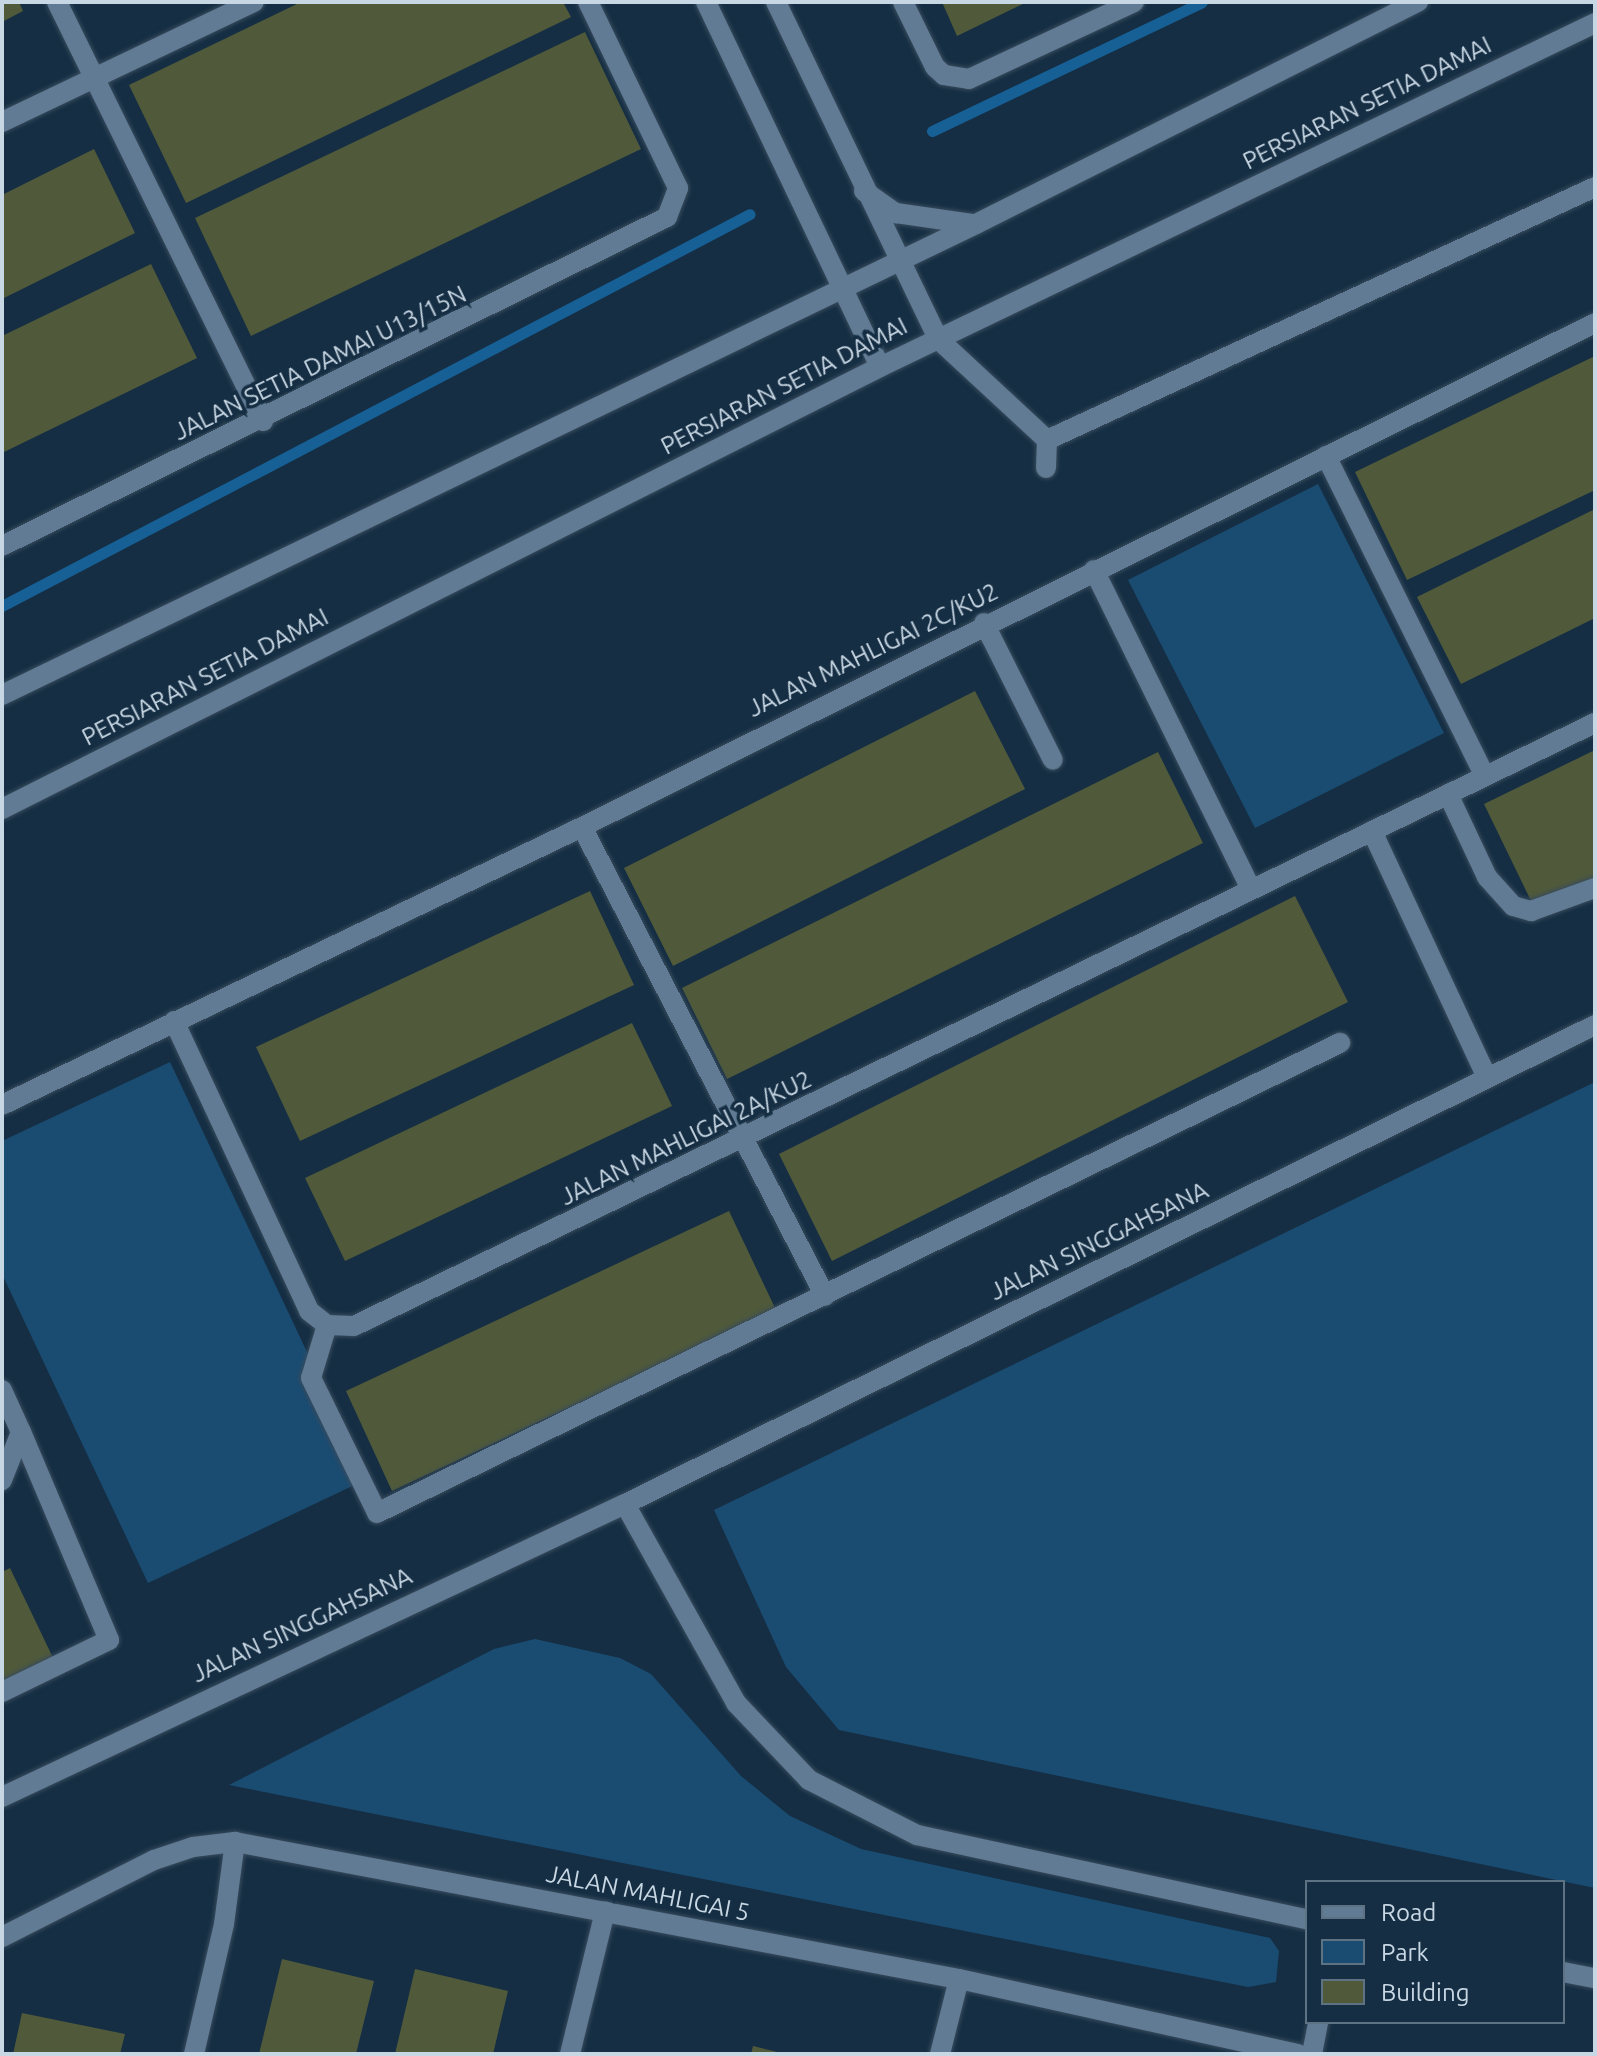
<!DOCTYPE html>
<html>
<head>
<meta charset="utf-8">
<style>
	body { margin:0 }
	#map { position:relative; width:1597px; height:2056px; overflow:hidden; background:#152e43; font-family:Ubuntu,sans-serif }
	div>[style] { position:absolute }
	.green>* { inset:0; background:#1a4c72 }
	.stream>* { height:11px; margin:-5.5px; padding:0 5.5px; transform-origin:5.5px; border-radius:5.5px; background:#176096 }
	.building>* { inset:0; background:#505a3b }
	.roads { filter:drop-shadow(0 0 2px #384b5d) drop-shadow(0 0 2px #384b5d) }
	.minor>* { height:20px; margin:-10px; padding:0 10px; transform-origin:10px; border-radius:10px; background:#607b93 }
	span { translate:-50% -50%; white-space:nowrap; text-align:center; line-height:1.15; -webkit-text-stroke:7px #152e43; paint-order:stroke }
	.street-label { font-size:24px; color:#c8d7e4 }
	.frame { position:absolute; inset:0; border:4px solid #c8d7e4; pointer-events:none }
	.legend { position:absolute; left:1305px; top:1880px; width:260px; height:144px; box-sizing:border-box; background:#152e43; border:2px solid #5d7283; margin:0; padding:10px 14px; list-style:none; font-size:24px; color:#c8d7e4 }
	.legend li { display:flex; align-items:center; gap:16px; height:40px }
	.legend b { width:40px; border:2px solid #5d7283 }
</style>
</head>
<body>
<div id="map">
	<div class="green">
		<div style="clip-path:polygon(1318px 484px,1444px 733px,1255px 828px,1128px 580px)"></div>
		<div style="clip-path:polygon(170px 1062px,367px 1479px,148px 1583px,2px 1274px,2px 1141px)"></div>
		<div style="clip-path:polygon(1595px 1082px,1595px 1888px,839px 1730px,786px 1667px,714px 1510px)"></div>
		<div style="clip-path:polygon(535px 1639px,620px 1658px,651px 1674px,741px 1776px,790px 1816px,861px 1849px,1270px 1938px,1279px 1951px,1276px 1982px,1248px 1987px,229px 1785px,494px 1649px)"></div>
	</div>
	<div class="stream">
		<div style="left:932px;top:131px;width:299px;rotate:-25.5deg"></div>
		<div style="left:2px;top:606px;width:844px;rotate:-27.66deg"></div>
	</div>
	<div class="building">
		<div style="clip-path:polygon(2px 2px,19px 2px,23px 11px,2px 22px)"></div>
		<div style="clip-path:polygon(301px 2px,563px 2px,571px 17px,186px 203px,129px 85px)"></div>
		<div style="clip-path:polygon(942px 2px,1027px 2px,957px 36px)"></div>
		<div style="clip-path:polygon(585px 32px,641px 149px,251px 336px,195px 218px)"></div>
		<div style="clip-path:polygon(94px 149px,135px 233px,2px 299px,2px 195px)"></div>
		<div style="clip-path:polygon(151px 264px,197px 358px,2px 453px,2px 336px)"></div>
		<div style="clip-path:polygon(1595px 356px,1595px 490px,1407px 580px,1355px 472px)"></div>
		<div style="clip-path:polygon(1595px 509px,1595px 618px,1461px 684px,1417px 597px)"></div>
		<div style="clip-path:polygon(975px 691px,1025px 789px,673px 966px,624px 868px)"></div>
		<div style="clip-path:polygon(1595px 750px,1595px 878px,1534px 907px,1484px 804px)"></div>
		<div style="clip-path:polygon(1158px 752px,1203px 843px,727px 1079px,682px 988px)"></div>
		<div style="clip-path:polygon(590px 891px,634px 985px,300px 1141px,256px 1047px)"></div>
		<div style="clip-path:polygon(1295px 896px,1348px 1002px,832px 1261px,779px 1154px)"></div>
		<div style="clip-path:polygon(632px 1023px,672px 1106px,345px 1261px,305px 1178px)"></div>
		<div style="clip-path:polygon(729px 1211px,776px 1310px,392px 1491px,346px 1391px)"></div>
		<div style="clip-path:polygon(10px 1568px,55px 1662px,2px 1687px,2px 1572px)"></div>
		<div style="clip-path:polygon(282px 1959px,374px 1981px,356px 2054px,259px 2054px)"></div>
		<div style="clip-path:polygon(415px 1969px,508px 1991px,493px 2054px,395px 2054px)"></div>
		<div style="clip-path:polygon(22px 2013px,125px 2034px,120px 2054px,13px 2054px)"></div>
		<div style="clip-path:polygon(753px 2046px,781px 2053px,781px 2054px,751px 2054px)"></div>
	</div>
	<div class="roads">
		<div class="minor">
			<div style="left:57px;top:2px;width:467px;rotate:63.8deg"></div>
			<div style="left:706px;top:2px;width:404px;rotate:64.5deg"></div>
			<div style="left:776px;top:2px;width:374px;rotate:64.3deg"></div>
			<div style="left:938px;top:339px;width:149px;rotate:42.8deg"></div>
			<div style="left:1047px;top:440px;width:604px;rotate:-24.78deg"></div>
			<div style="left:903px;top:2px;width:72px;rotate:63.8deg"></div>
			<div style="left:935px;top:67px;width:12px;rotate:42deg"></div>
			<div style="left:944px;top:75px;width:25px;rotate:9deg"></div>
			<div style="left:969px;top:79px;width:182px;rotate:-25deg"></div>
			<div style="left:2px;top:122px;width:279px;rotate:-25.5deg"></div>
			<div style="left:864px;top:191px;width:39px;rotate:35deg"></div>
			<div style="left:896px;top:213px;width:77px;rotate:8.2deg"></div>
			<div style="left:1326px;top:456px;width:357px;rotate:63.6deg"></div>
			<div style="left:1046px;top:468px;width:28px;rotate:-88deg"></div>
			<div style="left:2px;top:546px;width:742px;rotate:-26.32deg"></div>
			<div style="left:667px;top:217px;width:31px;rotate:-69deg"></div>
			<div style="left:678px;top:188px;width:207px;rotate:-115.8deg"></div>
			<div style="left:1094px;top:570px;width:356px;rotate:63.8deg"></div>
			<div style="left:984px;top:623px;width:153px;rotate:63.3deg"></div>
			<div style="left:2px;top:695px;width:1082px;rotate:-25.81deg"></div>
			<div style="left:976px;top:224px;width:495px;rotate:-26.7deg"></div>
			<div style="left:1448px;top:794px;width:92px;rotate:64.8deg"></div>
			<div style="left:1487px;top:877px;width:39px;rotate:48deg"></div>
			<div style="left:1513px;top:906px;width:19px;rotate:16deg"></div>
			<div style="left:1531px;top:911px;width:68px;rotate:-19.8deg"></div>
			<div style="left:2px;top:809px;width:983px;rotate:-26.72deg"></div>
			<div style="left:880px;top:367px;width:793px;rotate:-25.69deg"></div>
			<div style="left:582px;top:827px;width:528px;rotate:62.61deg"></div>
			<div style="left:1372px;top:831px;width:272px;rotate:65deg"></div>
			<div style="left:174px;top:1021px;width:320px;rotate:65deg"></div>
			<div style="left:309px;top:1311px;width:23px;rotate:38deg"></div>
			<div style="left:327px;top:1325px;width:27px;rotate:2deg"></div>
			<div style="left:354px;top:1326px;width:1380px;rotate:-25.92deg"></div>
			<div style="left:2px;top:1105px;width:643px;rotate:-25.61deg"></div>
			<div style="left:582px;top:827px;width:1131px;rotate:-26.45deg"></div>
			<div style="left:327px;top:1325px;width:55px;rotate:106.8deg"></div>
			<div style="left:311px;top:1378px;width:150px;rotate:63.9deg"></div>
			<div style="left:377px;top:1513px;width:1072px;rotate:-26.02deg"></div>
			<div style="left:2px;top:1390px;width:46px;rotate:65.7deg"></div>
			<div style="left:21px;top:1432px;width:52px;rotate:111.6deg"></div>
			<div style="left:625px;top:1504px;width:228px;rotate:60.8deg"></div>
			<div style="left:736px;top:1703px;width:106px;rotate:46.5deg"></div>
			<div style="left:809px;top:1780px;width:121px;rotate:27deg"></div>
			<div style="left:917px;top:1835px;width:399px;rotate:12.2deg"></div>
			<div style="left:2px;top:1692px;width:119px;rotate:-25.9deg"></div>
			<div style="left:109px;top:1640px;width:226px;rotate:-112.9deg"></div>
			<div style="left:2px;top:1797px;width:688px;rotate:-25.19deg"></div>
			<div style="left:625px;top:1504px;width:1082px;rotate:-26.28deg"></div>
			<div style="left:2px;top:1937px;width:170px;rotate:-26.9deg"></div>
			<div style="left:154px;top:1860px;width:41px;rotate:-18.4deg"></div>
			<div style="left:193px;top:1847px;width:42px;rotate:-6.8deg"></div>
			<div style="left:235px;top:1842px;width:737px;rotate:10.72deg"></div>
			<div style="left:959px;top:1979px;width:347px;rotate:12.5deg"></div>
			<div style="left:1563px;top:1972px;width:33px;rotate:11deg"></div>
			<div style="left:194px;top:2054px;width:133px;rotate:-77deg"></div>
			<div style="left:224px;top:1924px;width:83px;rotate:-82.4deg"></div>
			<div style="left:570px;top:2054px;width:147px;rotate:-76.2deg"></div>
			<div style="left:940px;top:2054px;width:77px;rotate:-75.8deg"></div>
			<div style="left:1312px;top:2054px;width:33px;rotate:-79deg"></div>
		</div>
	</div>
	<div class="street-label">
		<span style="left:1367px;top:103px;rotate:-26deg">PERSIARAN SETIA DAMAI</span>
		<span style="left:320px;top:363px;rotate:-26deg">JALAN SETIA DAMAI U13/15N</span>
		<span style="left:784px;top:386px;rotate:-27deg">PERSIARAN SETIA DAMAI</span>
		<span style="left:873px;top:650px;rotate:-26deg">JALAN MAHLIGAI 2C/KU2</span>
		<span style="left:205px;top:677px;rotate:-27deg">PERSIARAN SETIA DAMAI</span>
		<span style="left:686px;top:1138px;rotate:-26deg">JALAN MAHLIGAI 2A/KU2</span>
		<span style="left:1099px;top:1241px;rotate:-26deg">JALAN SINGGAHSANA</span>
		<span style="left:302px;top:1625px;rotate:-25deg">JALAN SINGGAHSANA</span>
		<span style="left:648px;top:1893px;rotate:11deg">JALAN MAHLIGAI 5</span>
	</div>
	<div class="frame"></div>
	<ul class="legend">
	<li><b style="height:10px;background:#607b93"></b>Road</li>
	<li><b style="height:22px;background:#1a4c72"></b>Park</li>
	<li><b style="height:22px;background:#505a3b"></b>Building</li>
	</ul>
</div>
</body>
</html>
